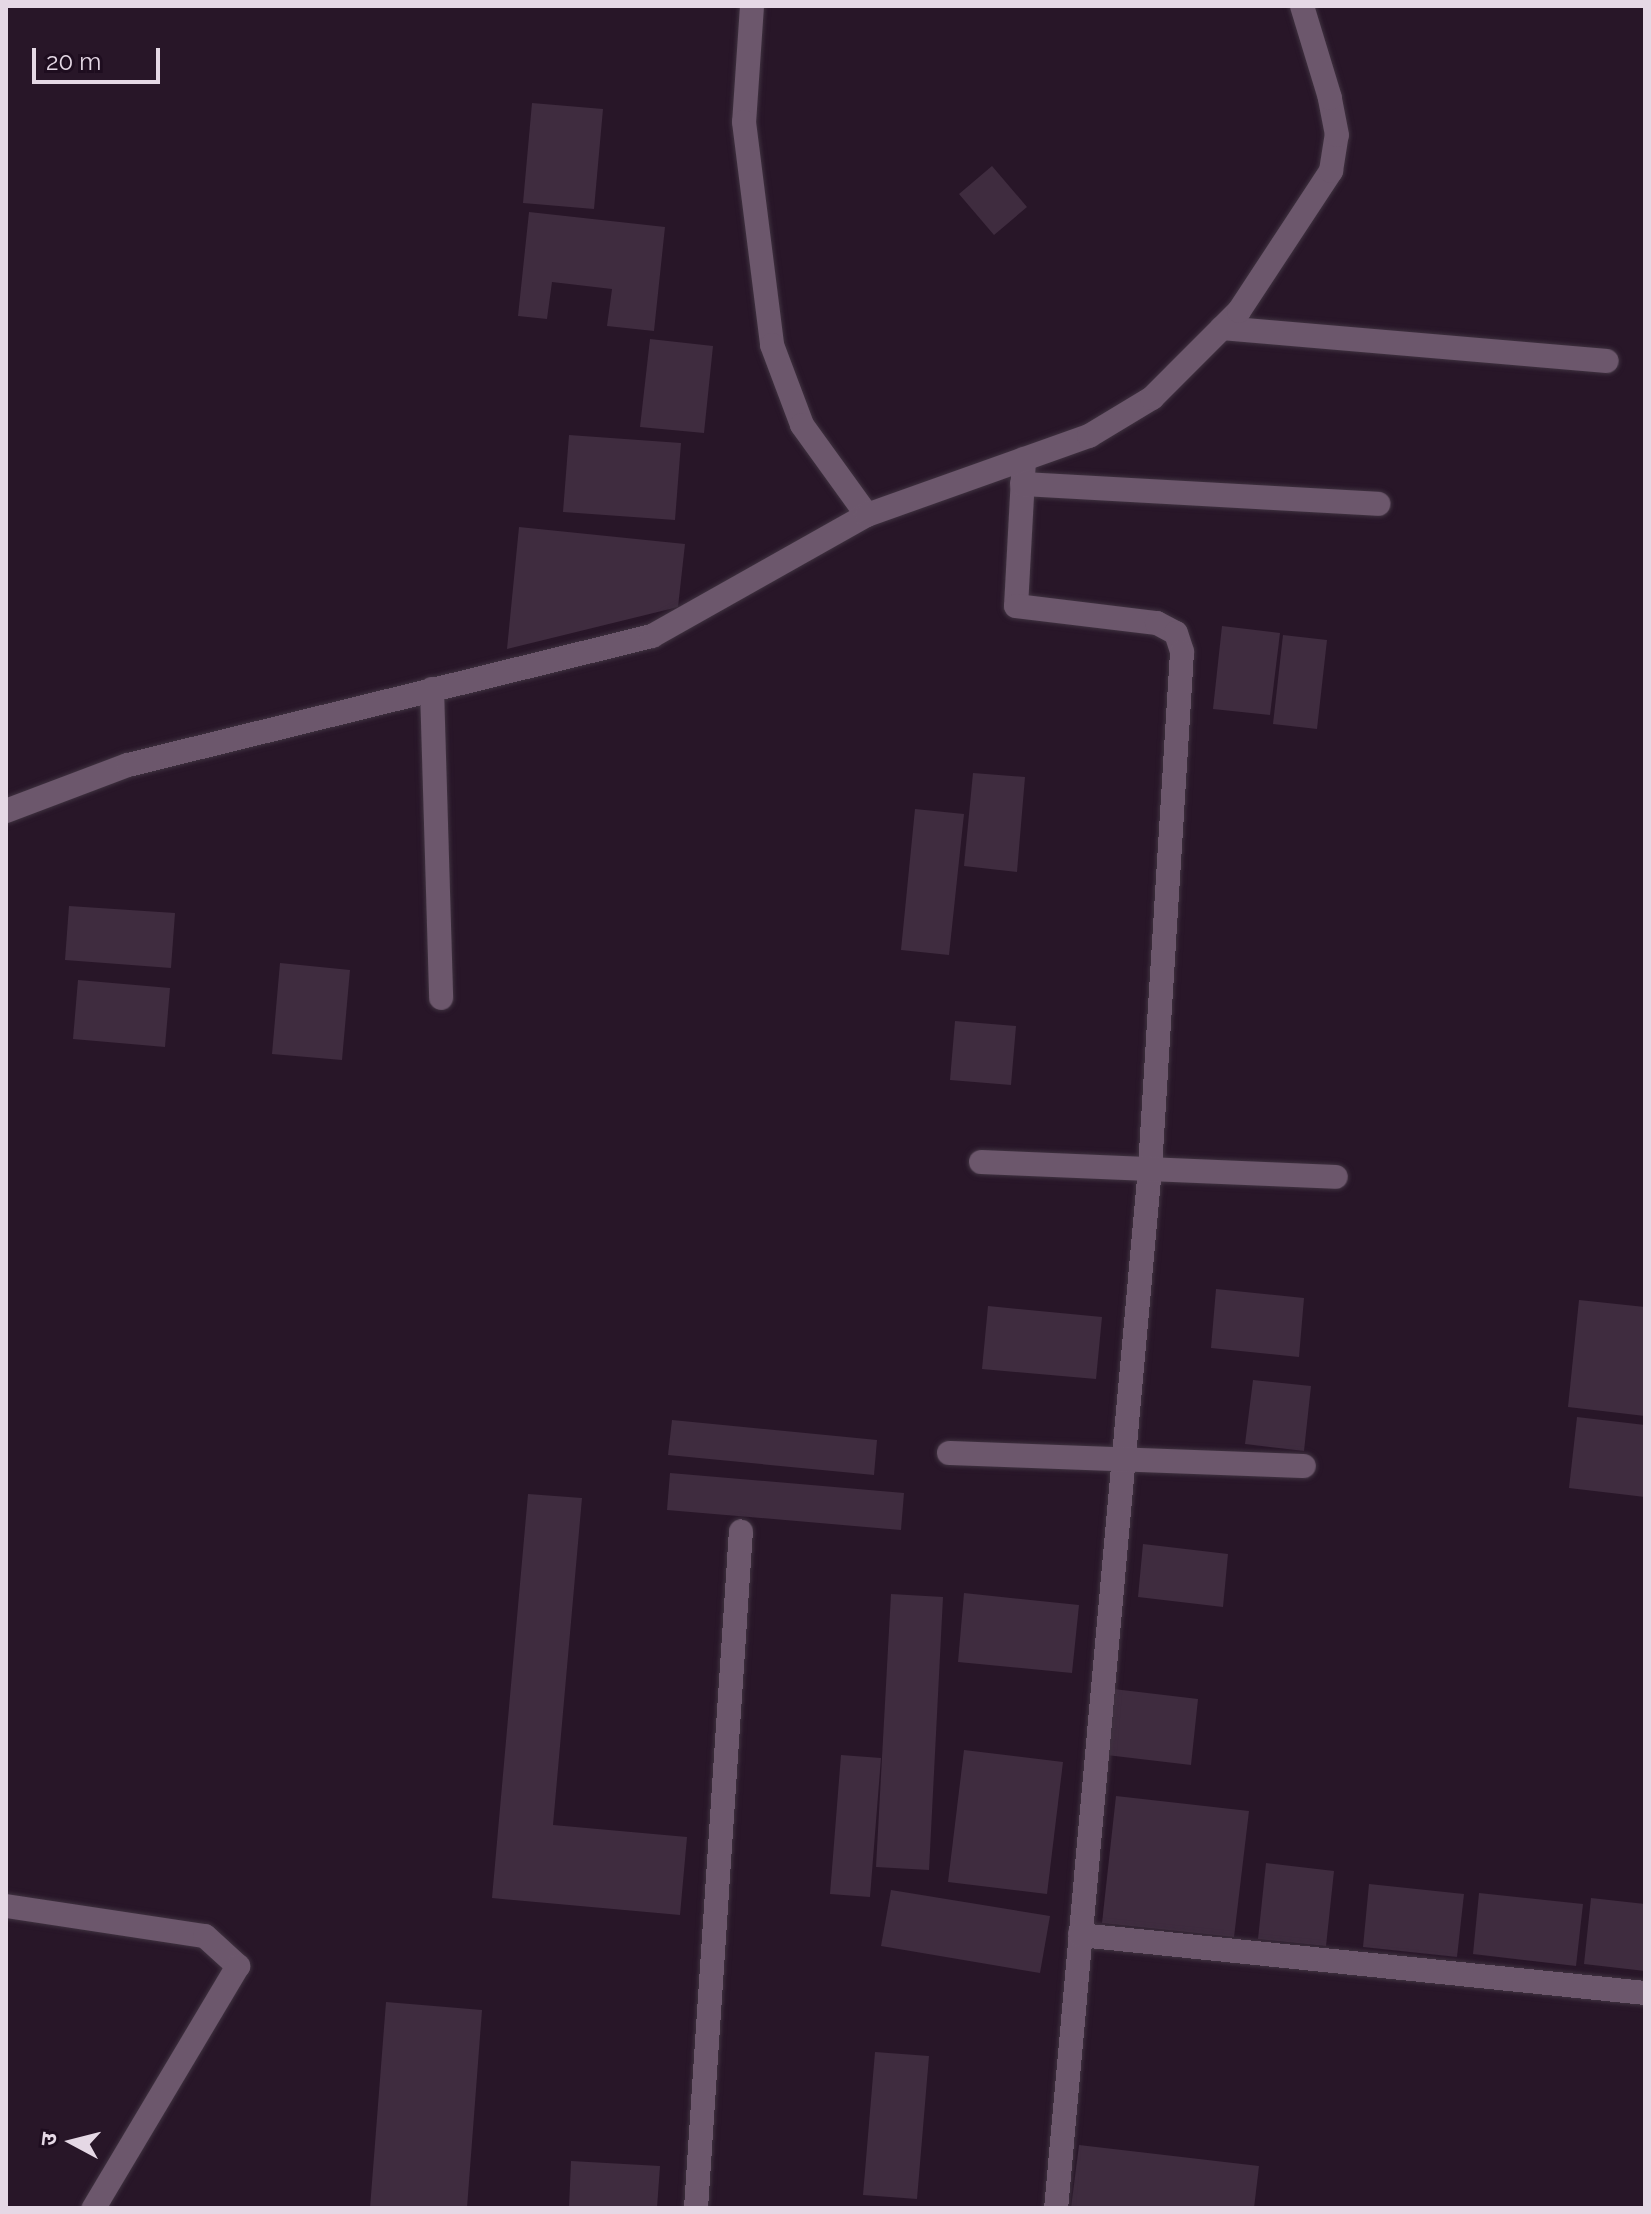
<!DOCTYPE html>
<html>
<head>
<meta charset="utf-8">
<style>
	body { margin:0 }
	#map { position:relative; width:1651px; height:2214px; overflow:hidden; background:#281628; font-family:Raleway,"Noto Sans Devanagari",sans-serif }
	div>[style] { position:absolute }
	.building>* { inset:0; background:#3f2c3f }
	.roads { filter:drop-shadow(0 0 2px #3f3240) drop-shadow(0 0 2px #3f3240) }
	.minor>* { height:24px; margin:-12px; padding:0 12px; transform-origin:12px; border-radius:12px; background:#6c576c }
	span { translate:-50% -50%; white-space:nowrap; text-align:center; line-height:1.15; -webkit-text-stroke:6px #1e0d1f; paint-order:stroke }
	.frame { position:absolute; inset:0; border:8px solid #e5d8e5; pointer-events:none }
	.north { position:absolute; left:32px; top:2102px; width:80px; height:80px; -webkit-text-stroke:6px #1e0d1f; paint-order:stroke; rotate:277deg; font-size:22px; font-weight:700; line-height:32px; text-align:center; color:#e5d8e5 }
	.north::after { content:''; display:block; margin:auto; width:28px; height:36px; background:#e5d8e5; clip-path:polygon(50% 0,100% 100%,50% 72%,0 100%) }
	.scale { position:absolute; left:32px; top:48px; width:128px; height:36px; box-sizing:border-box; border:4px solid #e5d8e5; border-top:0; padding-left:10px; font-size:24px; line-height:28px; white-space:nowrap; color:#e5d8e5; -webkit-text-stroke:6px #1e0d1f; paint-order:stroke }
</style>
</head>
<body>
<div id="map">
	<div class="building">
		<div style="clip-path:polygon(532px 103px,603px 109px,594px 209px,523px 203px)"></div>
		<div style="clip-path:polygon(992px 166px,1027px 207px,994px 235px,959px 194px)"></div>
		<div style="clip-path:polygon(529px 212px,665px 227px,654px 331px,607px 326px,612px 289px,552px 282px,547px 319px,518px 316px)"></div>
		<div style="clip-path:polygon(650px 339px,713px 346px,704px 433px,640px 427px)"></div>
		<div style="clip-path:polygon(569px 435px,681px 443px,675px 520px,563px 512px)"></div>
		<div style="clip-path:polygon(519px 527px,685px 544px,678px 607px,507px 649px)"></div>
		<div style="clip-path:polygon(1222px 626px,1280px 633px,1270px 715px,1213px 709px)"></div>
		<div style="clip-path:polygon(1283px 635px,1327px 640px,1317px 729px,1273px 724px)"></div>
		<div style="clip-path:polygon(973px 773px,1025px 777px,1017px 872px,964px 866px)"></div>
		<div style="clip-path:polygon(915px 809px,964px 814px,949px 955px,901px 950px)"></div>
		<div style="clip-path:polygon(69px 906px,175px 913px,171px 968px,65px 960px)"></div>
		<div style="clip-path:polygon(280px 963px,350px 970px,342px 1060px,272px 1054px)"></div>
		<div style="clip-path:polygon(78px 980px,170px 988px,165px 1047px,73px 1039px)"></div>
		<div style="clip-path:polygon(955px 1021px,1016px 1026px,1011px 1085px,950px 1080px)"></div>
		<div style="clip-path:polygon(1216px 1289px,1304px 1298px,1299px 1357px,1211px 1348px)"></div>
		<div style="clip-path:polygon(1579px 1300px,1645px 1307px,1645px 1416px,1568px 1407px)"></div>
		<div style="clip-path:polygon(988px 1306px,1102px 1317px,1096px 1379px,982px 1369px)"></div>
		<div style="clip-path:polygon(1253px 1380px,1311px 1386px,1304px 1451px,1245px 1444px)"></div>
		<div style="clip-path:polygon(1577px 1417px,1645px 1425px,1645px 1497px,1569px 1488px)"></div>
		<div style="clip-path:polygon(672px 1420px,877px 1440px,874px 1475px,668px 1455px)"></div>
		<div style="clip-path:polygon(670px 1473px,904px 1493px,901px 1530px,667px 1510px)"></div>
		<div style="clip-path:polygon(528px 1494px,582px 1498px,553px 1825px,687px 1837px,680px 1915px,492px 1898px)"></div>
		<div style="clip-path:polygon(1143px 1544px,1228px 1554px,1223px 1607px,1138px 1597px)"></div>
		<div style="clip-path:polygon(964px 1593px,1079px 1605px,1072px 1673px,958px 1662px)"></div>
		<div style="clip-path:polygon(891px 1594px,943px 1597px,929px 1870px,876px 1867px)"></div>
		<div style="clip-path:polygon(1105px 1688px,1198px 1699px,1191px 1765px,1098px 1754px)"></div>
		<div style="clip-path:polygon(964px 1750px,1063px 1762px,1047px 1894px,948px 1882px)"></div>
		<div style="clip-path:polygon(841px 1755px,881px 1758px,870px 1897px,830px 1894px)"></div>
		<div style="clip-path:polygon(1116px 1796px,1249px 1811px,1234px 1937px,1102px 1923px)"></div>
		<div style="clip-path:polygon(1266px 1863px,1334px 1871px,1326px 1946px,1258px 1939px)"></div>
		<div style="clip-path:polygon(1369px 1884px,1464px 1894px,1457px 1957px,1363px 1947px)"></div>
		<div style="clip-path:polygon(891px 1890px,1050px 1916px,1040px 1973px,881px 1946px)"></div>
		<div style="clip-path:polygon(1479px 1893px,1583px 1904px,1576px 1966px,1473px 1954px)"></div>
		<div style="clip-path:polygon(1591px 1898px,1645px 1904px,1645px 1971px,1584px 1964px)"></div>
		<div style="clip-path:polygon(386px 2002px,482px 2010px,467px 2208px,370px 2208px)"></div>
		<div style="clip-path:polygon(875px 2052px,929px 2056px,917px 2199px,863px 2195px)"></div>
		<div style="clip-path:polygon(1079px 2145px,1259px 2166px,1254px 2208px,1071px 2208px)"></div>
		<div style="clip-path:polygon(571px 2161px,660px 2166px,657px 2208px,569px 2208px)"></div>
	</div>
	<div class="roads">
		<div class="minor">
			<div style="left:752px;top:6px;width:116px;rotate:93.9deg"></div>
			<div style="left:744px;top:122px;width:225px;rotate:82.8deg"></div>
			<div style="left:772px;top:345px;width:85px;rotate:69.4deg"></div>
			<div style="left:802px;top:425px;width:111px;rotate:54.2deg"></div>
			<div style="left:1222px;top:328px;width:386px;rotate:4.9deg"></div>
			<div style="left:1024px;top:459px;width:147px;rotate:93.1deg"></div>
			<div style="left:1016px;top:606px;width:142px;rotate:6.9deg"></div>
			<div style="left:1157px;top:623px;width:21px;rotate:28deg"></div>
			<div style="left:1176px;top:633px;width:20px;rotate:72deg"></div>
			<div style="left:1182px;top:652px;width:517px;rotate:93.55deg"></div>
			<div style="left:1150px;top:1168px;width:1044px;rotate:95.16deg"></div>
			<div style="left:1022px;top:484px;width:357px;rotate:3.2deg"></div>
			<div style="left:432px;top:689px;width:309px;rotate:88.3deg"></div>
			<div style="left:6px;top:811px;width:130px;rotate:-20.7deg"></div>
			<div style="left:128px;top:765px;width:540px;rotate:-13.83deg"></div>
			<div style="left:652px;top:636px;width:247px;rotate:-29.4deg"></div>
			<div style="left:867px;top:515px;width:236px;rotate:-19.6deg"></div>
			<div style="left:1089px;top:436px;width:74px;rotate:-31.1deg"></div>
			<div style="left:1152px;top:398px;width:123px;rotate:-45deg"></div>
			<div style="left:1239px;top:311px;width:168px;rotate:-56.7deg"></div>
			<div style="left:1331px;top:171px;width:36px;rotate:-81deg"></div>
			<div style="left:1337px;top:135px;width:38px;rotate:-101deg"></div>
			<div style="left:1330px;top:98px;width:96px;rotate:-106.9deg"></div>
			<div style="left:981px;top:1162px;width:355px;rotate:2.4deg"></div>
			<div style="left:949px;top:1453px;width:355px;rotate:2.1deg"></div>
			<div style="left:6px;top:1906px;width:201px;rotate:8.6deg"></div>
			<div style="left:205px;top:1936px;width:45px;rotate:42.3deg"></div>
			<div style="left:238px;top:1966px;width:282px;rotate:120.8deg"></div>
			<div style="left:1080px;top:1935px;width:568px;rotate:5.86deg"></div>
			<div style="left:696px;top:2208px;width:678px;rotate:-86.2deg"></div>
		</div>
	</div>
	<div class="frame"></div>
	<div class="north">उ</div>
	<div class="scale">20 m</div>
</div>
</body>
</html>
